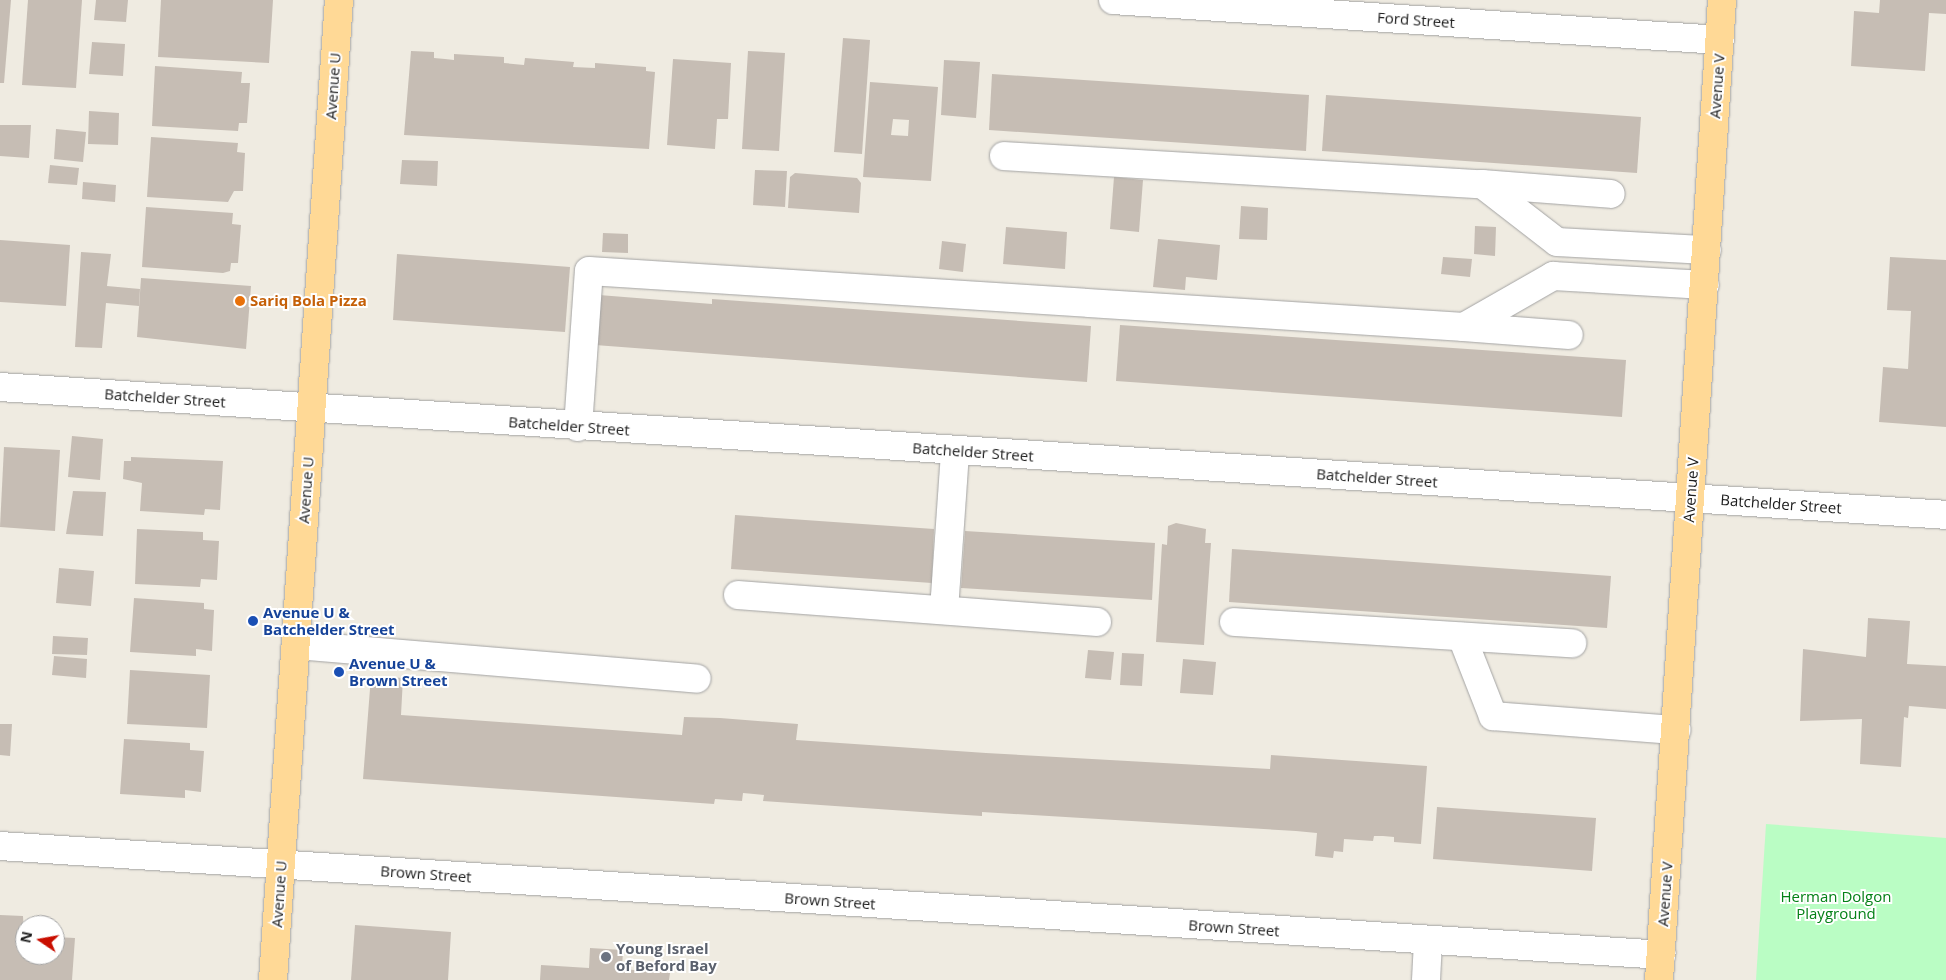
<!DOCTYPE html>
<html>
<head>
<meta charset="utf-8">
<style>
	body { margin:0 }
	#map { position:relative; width:1946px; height:980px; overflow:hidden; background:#efebe1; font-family:"Open Sans",sans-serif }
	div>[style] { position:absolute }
	.park>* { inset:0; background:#bafdc4 }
	.building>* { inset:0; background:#c6bdb4 }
	.roads { filter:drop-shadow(0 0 1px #a3a3a3) drop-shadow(0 0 1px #a3a3a3) }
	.minor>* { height:28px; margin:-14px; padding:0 14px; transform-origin:14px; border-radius:14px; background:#fff }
	.major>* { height:28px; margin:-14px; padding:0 14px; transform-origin:14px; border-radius:14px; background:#ffd996 }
	.dots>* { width:14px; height:14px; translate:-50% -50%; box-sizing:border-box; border:2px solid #fff; border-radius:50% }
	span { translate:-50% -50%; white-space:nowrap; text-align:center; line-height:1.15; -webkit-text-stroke:4px #fff; paint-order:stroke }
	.street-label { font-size:15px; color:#1c1c1c }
	.food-label { font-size:15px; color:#c56008; font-weight:700 }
	.left { translate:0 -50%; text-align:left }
	.transit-label { font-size:15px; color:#164399; font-weight:700 }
	.park-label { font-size:15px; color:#048117 }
	.worship-label { font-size:15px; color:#5b616d; font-weight:700 }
	.north { position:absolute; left:15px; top:915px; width:50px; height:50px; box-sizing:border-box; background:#fff; border:1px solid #a4a4a4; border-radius:50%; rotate:282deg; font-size:14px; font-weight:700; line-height:20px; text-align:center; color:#1c1c1c }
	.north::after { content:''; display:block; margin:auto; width:18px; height:22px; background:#c90e00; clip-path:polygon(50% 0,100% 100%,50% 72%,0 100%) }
</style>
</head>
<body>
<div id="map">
	<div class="park">
		<div style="clip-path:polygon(1766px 824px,1946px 838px,1946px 980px,1756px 980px)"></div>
	</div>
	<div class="building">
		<div style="clip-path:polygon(0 0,11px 0,4px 83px,0 83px)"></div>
		<div style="clip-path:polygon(28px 0,82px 0,76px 88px,22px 85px)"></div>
		<div style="clip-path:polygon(96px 0,128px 0,126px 22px,94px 20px)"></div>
		<div style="clip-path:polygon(161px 0,273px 0,269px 63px,158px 57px)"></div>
		<div style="clip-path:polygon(1880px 0,1946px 0,1946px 14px,1929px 13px,1925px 71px,1851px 66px,1854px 11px,1879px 13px)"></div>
		<div style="clip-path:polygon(843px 38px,870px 40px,862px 154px,834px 152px)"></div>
		<div style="clip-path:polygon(92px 42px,125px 44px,123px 76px,89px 74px)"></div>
		<div style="clip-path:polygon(411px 51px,434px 52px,434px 58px,445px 59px,454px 60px,454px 54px,504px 57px,504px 63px,524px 65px,525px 58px,574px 62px,573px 67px,595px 68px,595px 63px,646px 67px,646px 71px,655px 72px,649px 149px,404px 135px)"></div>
		<div style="clip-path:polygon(748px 51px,785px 53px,779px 151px,742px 149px)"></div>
		<div style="clip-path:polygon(673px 59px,731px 63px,728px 119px,717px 119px,715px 149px,667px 145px)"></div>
		<div style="clip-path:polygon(944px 60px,980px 62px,976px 118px,941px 115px)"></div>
		<div style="clip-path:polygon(155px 66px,242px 72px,241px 83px,250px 83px,247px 123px,239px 123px,238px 131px,152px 126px)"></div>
		<div style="clip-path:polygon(992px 74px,1309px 95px,1306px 151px,989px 130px)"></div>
		<div style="clip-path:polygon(evenodd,870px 82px,938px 87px,931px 181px,863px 177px,870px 82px,893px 119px,909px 120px,908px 136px,891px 135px,893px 119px)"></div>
		<div style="clip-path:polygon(1326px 95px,1641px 117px,1637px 173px,1322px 151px)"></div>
		<div style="clip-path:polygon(89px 111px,119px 113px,118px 145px,88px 144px)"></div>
		<div style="clip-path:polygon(0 125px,31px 125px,29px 158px,0 156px)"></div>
		<div style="clip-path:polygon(56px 129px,86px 132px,83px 162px,54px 159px)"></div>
		<div style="clip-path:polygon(151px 137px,238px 143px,237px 152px,245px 153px,243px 191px,234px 191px,228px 202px,147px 197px)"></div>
		<div style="clip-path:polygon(402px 160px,438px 161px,437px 186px,400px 184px)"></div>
		<div style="clip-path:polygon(50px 165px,79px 168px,77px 185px,48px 183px)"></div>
		<div style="clip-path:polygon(755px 170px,787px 171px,785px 207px,753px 205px)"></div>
		<div style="clip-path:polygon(795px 173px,857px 178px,861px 183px,859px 213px,788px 208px,790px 177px)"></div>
		<div style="clip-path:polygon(1114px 177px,1143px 180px,1139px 232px,1110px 229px)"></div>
		<div style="clip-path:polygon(83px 182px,116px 185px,115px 202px,82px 199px)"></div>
		<div style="clip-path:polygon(1241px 206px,1268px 208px,1267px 240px,1239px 239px)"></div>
		<div style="clip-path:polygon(146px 207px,233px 213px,232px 224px,241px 225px,238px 263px,231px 263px,230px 271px,223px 273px,142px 267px)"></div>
		<div style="clip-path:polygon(1475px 226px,1496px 227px,1495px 256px,1474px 254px)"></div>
		<div style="clip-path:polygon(1006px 227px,1067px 232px,1065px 269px,1003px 264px)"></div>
		<div style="clip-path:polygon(603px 233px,628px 234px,628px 253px,602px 252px)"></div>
		<div style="clip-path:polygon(1158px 239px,1220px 245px,1217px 280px,1186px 277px,1185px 290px,1153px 287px)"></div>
		<div style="clip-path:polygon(0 240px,70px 245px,66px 306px,0 302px)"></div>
		<div style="clip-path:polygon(942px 241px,966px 244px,963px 272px,939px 269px)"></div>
		<div style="clip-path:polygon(81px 252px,111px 254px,107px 286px,140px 289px,139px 306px,106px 303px,102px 348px,75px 347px)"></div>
		<div style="clip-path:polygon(397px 254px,570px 267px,565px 332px,393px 320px)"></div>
		<div style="clip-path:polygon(1443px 257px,1472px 259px,1470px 277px,1441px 274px)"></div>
		<div style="clip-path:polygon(1890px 257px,1946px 260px,1946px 427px,1879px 422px,1883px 367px,1908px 369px,1911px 311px,1887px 310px)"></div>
		<div style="clip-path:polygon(141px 278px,251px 286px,246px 349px,137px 337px)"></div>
		<div style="clip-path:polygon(599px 295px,712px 304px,712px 299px,1091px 326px,1087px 382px,595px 345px)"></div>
		<div style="clip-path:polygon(1120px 325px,1626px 360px,1622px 417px,1116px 381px)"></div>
		<div style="clip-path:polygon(72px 436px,103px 439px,100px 480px,68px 477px)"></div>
		<div style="clip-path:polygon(4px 447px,60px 450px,55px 531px,0 527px)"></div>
		<div style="clip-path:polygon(131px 457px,223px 461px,220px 510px,205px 509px,204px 515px,140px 511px,142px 483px,123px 479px,124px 461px,131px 461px)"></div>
		<div style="clip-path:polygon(73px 491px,106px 492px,103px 536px,66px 534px)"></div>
		<div style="clip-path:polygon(735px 515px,934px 529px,932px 583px,731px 569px)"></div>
		<div style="clip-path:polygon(1176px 523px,1206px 529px,1205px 543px,1211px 543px,1204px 645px,1156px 642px,1162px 544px,1167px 545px,1168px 526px)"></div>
		<div style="clip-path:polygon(137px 529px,203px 532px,203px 540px,219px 541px,217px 580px,201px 579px,200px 587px,135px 584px)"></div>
		<div style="clip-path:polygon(965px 531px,1155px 543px,1152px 600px,961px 588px)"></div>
		<div style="clip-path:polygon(1232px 549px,1611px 576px,1607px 628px,1229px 602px)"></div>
		<div style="clip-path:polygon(59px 568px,94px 571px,91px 606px,56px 603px)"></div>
		<div style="clip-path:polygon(134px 598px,204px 603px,204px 609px,214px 610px,212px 651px,196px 649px,196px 656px,130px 652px)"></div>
		<div style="clip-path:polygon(1868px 618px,1910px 621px,1907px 664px,1946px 666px,1946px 709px,1909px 706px,1908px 718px,1904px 717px,1901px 767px,1860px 764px,1862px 719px,1800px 721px,1803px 649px,1866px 657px)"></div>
		<div style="clip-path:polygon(53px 636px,88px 638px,87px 655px,52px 654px)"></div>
		<div style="clip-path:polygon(1088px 650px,1114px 652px,1111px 680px,1085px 678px)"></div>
		<div style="clip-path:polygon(1122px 653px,1144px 654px,1142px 686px,1120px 685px)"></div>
		<div style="clip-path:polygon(54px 656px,87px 659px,86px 678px,52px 675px)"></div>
		<div style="clip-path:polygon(1183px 659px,1216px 662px,1213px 695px,1180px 693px)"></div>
		<div style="clip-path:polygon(130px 670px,210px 675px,207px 728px,127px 724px)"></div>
		<div style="clip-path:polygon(371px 676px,403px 678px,401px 715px,682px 735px,684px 717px,720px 718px,798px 724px,796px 740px,986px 753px,1270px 769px,1271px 755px,1427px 766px,1421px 844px,1394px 842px,1394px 837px,1383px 836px,1374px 836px,1373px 841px,1344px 839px,1343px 852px,1334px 851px,1333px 858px,1315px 856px,1317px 833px,1296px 831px,982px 812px,982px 816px,950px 814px,763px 801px,764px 795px,754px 794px,743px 793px,742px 801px,715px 799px,714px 804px,363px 779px)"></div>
		<div style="clip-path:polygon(0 724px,12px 724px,10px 756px,0 755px)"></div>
		<div style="clip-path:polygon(124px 739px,190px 743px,190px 750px,204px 751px,201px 792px,185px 790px,185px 798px,120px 794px)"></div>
		<div style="clip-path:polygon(1437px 807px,1596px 818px,1592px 871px,1433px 859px)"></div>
		<div style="clip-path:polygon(0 915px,23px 916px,25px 955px,55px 955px,55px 937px,75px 938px,72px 980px,0 980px)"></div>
		<div style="clip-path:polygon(355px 925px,451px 932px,448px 980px,351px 980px)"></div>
		<div style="clip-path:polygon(590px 948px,623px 950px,622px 969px,670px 973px,669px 980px,540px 980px,541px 965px,589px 968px)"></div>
	</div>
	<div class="roads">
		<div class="minor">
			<div style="left:1113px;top:0;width:608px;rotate:3.77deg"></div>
			<div style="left:1004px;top:156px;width:479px;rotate:3.4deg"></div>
			<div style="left:1482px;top:184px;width:95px;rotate:37.7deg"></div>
			<div style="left:1557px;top:242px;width:150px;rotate:3.1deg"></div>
			<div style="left:1482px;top:184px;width:129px;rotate:4.4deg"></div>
			<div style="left:1464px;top:327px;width:105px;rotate:4.4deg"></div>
			<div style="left:0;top:387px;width:1950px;rotate:3.76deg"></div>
			<div style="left:578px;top:427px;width:156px;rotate:-86deg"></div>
			<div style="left:589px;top:271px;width:877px;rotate:3.66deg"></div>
			<div style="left:1464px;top:327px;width:103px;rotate:-29.8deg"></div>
			<div style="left:1553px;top:276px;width:152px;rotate:3.4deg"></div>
			<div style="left:738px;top:595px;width:360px;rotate:4.3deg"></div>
			<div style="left:944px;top:610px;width:159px;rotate:-86deg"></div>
			<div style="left:1234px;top:622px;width:339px;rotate:3.6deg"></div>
			<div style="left:1462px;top:637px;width:85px;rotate:68.6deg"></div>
			<div style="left:1493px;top:716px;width:184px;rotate:4.4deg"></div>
			<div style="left:296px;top:645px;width:402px;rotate:4.8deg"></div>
			<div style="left:0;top:846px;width:1665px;rotate:3.75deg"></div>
			<div style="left:1426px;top:980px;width:39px;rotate:-87deg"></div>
		</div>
		<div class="major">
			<div style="left:273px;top:980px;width:982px;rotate:-86.15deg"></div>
			<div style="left:1659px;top:980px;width:982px;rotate:-86.32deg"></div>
		</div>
	</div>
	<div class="dots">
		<div style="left:240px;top:301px;background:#e8710a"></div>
		<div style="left:253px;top:621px;background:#1a4fb4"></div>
		<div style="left:339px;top:672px;background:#1a4fb4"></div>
		<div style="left:606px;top:957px;background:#6b7280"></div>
	</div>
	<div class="street-label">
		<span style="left:1416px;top:20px;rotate:4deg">Ford Street</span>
		<span style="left:333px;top:86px;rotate:-86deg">Avenue U</span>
		<span style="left:1717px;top:86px;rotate:-86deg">Avenue V</span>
		<span style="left:165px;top:398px;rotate:4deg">Batchelder Street</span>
		<span style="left:569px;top:426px;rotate:4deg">Batchelder Street</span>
		<span style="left:973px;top:452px;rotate:4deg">Batchelder Street</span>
		<span style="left:1377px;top:478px;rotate:4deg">Batchelder Street</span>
		<span style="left:306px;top:490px;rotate:-86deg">Avenue U</span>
		<span style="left:1691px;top:490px;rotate:-86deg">Avenue V</span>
		<span style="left:1781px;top:504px;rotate:4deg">Batchelder Street</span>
		<span style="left:426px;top:874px;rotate:4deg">Brown Street</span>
		<span style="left:279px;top:894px;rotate:-86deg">Avenue U</span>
		<span style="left:1665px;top:894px;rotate:-86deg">Avenue V</span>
		<span style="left:830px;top:901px;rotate:4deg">Brown Street</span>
		<span style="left:1234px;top:928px;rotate:4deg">Brown Street</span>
	</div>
	<div class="food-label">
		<span class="left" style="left:250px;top:301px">Sariq Bola Pizza</span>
	</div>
	<div class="transit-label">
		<span class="left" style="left:263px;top:621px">Avenue U &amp;<br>Batchelder Street</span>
		<span class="left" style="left:349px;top:672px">Avenue U &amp;<br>Brown Street</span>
	</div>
	<div class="park-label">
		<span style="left:1836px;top:905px">Herman Dolgon<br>Playground</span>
	</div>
	<div class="worship-label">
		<span class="left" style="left:616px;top:957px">Young Israel<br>of Beford Bay</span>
	</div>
	<div class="north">N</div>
</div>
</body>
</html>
